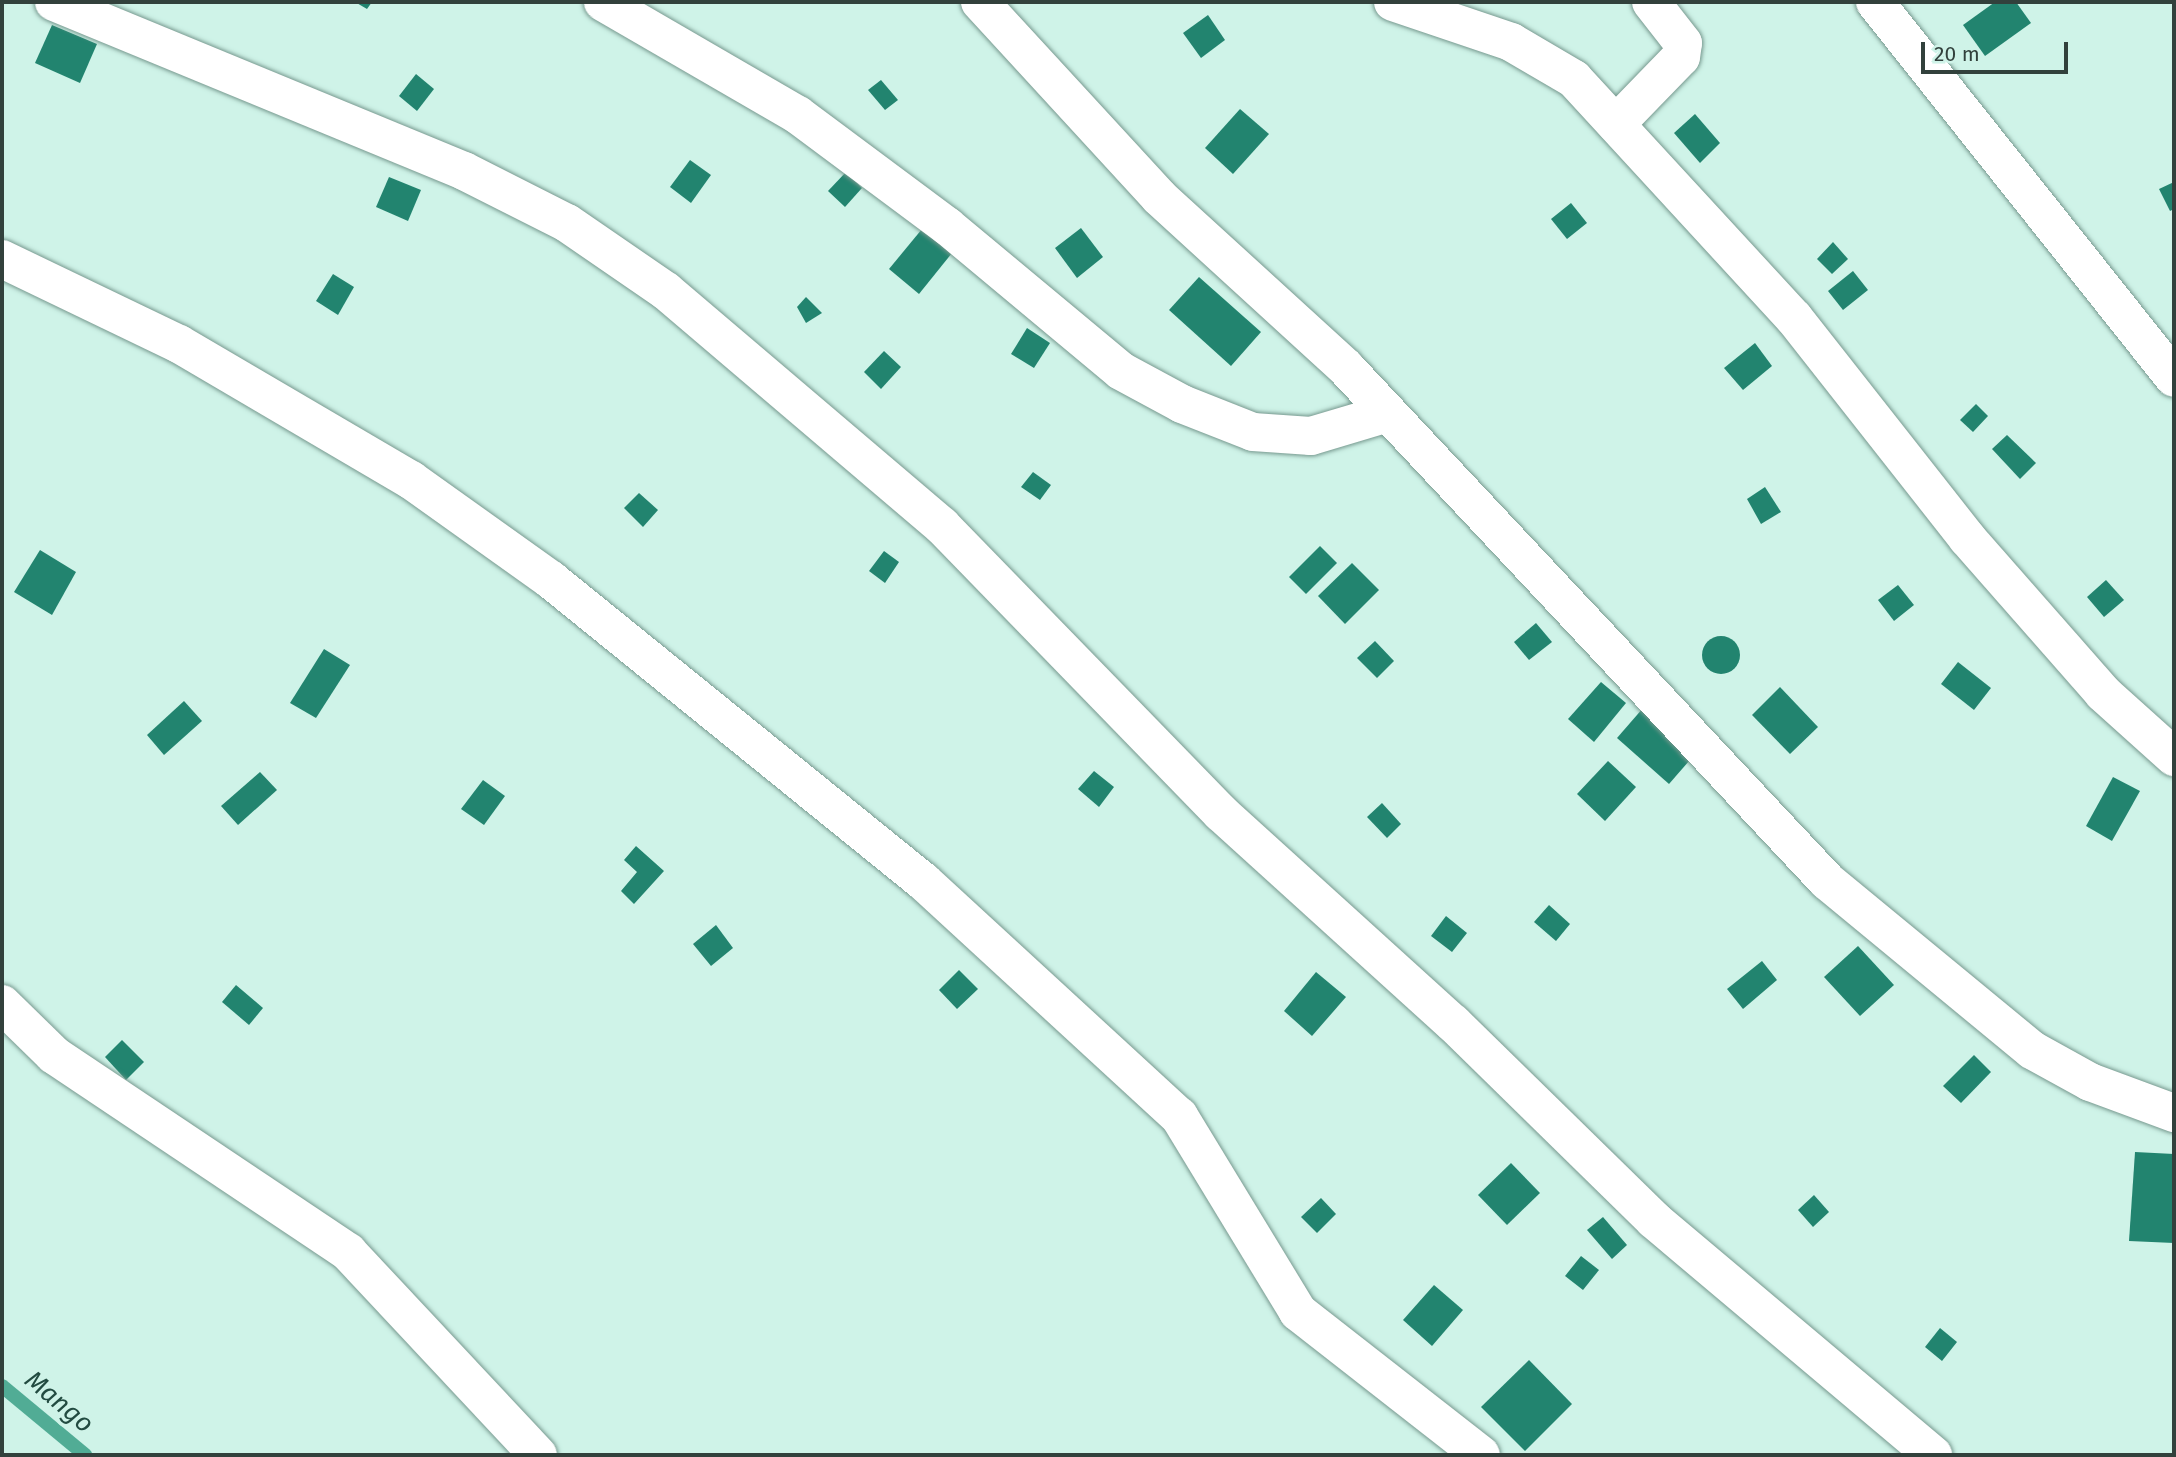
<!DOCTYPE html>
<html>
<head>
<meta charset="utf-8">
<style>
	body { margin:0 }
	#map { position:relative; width:2176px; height:1457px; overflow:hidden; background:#cff3e8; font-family:"Fira Sans",sans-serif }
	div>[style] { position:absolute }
	.stream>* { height:14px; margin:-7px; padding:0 7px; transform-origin:7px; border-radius:7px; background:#51ac95 }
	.building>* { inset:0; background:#22846f }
	.round { border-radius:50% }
	.roads { filter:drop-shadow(0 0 2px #77998f) drop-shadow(0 0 2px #77998f) }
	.minor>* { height:38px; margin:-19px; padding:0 19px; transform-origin:19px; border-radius:19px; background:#fff }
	span { translate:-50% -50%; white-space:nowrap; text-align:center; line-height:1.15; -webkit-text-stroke:7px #cff3e8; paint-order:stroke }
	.water-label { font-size:26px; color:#224b41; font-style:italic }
	.frame { position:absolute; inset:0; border:4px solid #32413c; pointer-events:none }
	.scale { position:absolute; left:1921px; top:42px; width:147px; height:32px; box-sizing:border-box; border:4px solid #32413c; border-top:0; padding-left:9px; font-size:21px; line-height:24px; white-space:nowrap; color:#32413c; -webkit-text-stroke:5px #cff3e8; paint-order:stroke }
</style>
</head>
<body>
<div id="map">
	<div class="stream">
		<div style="left:2px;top:1386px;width:108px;rotate:39.7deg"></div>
	</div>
	<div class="building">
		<div style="clip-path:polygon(355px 2px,372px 2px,367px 9px)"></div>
		<div style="clip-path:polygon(1995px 2px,2016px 2px,2031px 23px,1985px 56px,1963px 25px)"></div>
		<div style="clip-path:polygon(1208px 15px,1225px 40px,1201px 58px,1183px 33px)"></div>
		<div style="clip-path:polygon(52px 25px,97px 44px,80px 83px,35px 63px)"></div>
		<div style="clip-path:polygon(416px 74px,434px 89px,417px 111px,399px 96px)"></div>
		<div style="clip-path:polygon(881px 80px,898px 100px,885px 110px,868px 90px)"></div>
		<div style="clip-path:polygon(1240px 109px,1269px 134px,1233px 174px,1205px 148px)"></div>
		<div style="clip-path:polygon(1695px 114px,1720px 143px,1700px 163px,1674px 133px)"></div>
		<div style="clip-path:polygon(690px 160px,711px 175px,691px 203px,670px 187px)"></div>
		<div style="clip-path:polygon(846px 172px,862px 188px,845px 207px,828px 191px)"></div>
		<div style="clip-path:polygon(389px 177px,421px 190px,408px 221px,376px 207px)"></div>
		<div style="clip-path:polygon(2174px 182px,2174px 209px,2170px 211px,2159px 189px)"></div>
		<div style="clip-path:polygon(1571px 203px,1587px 223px,1567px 239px,1551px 219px)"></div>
		<div style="clip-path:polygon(1081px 228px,1103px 257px,1077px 278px,1055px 248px)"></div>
		<div style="clip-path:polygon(922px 229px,952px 253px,919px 294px,889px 269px)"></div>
		<div style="clip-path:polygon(1833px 242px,1848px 259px,1832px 274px,1817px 259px)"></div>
		<div style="clip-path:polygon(1853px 271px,1868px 290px,1843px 310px,1828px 291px)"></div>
		<div style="clip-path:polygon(333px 274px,354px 287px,338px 315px,316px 301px)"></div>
		<div style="clip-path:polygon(1199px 277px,1261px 332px,1231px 366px,1169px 310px)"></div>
		<div style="clip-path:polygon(806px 297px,822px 313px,806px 323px,797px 307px)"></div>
		<div style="clip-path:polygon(1027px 328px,1050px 343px,1034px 368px,1011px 354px)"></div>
		<div style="clip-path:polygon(1755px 343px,1772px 366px,1743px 390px,1724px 368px)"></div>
		<div style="clip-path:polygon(884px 351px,901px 367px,881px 389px,864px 372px)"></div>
		<div style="clip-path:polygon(1976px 404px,1988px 416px,1973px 432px,1960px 420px)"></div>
		<div style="clip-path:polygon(2007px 435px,2036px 463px,2020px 479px,1992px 449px)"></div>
		<div style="clip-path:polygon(1033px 472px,1051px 485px,1040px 500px,1021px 487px)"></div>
		<div style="clip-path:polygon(1765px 487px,1781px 512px,1761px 524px,1747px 499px)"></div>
		<div style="clip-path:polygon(639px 493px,658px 510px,643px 527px,624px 508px)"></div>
		<div style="clip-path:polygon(1320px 546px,1337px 563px,1306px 594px,1289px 577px)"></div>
		<div style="clip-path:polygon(40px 550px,76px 572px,52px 615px,14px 592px)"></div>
		<div style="clip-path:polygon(884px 551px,899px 562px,885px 583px,869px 571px)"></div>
		<div style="clip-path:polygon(1352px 563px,1379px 590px,1345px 624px,1318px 596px)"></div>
		<div style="clip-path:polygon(2106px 580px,2124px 600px,2104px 617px,2087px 597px)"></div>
		<div style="clip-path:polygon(1898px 585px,1914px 605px,1894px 621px,1878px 600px)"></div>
		<div style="clip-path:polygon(1536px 623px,1552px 642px,1529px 660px,1514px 642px)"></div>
		<div class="round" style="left:1702px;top:636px;width:38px;height:38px"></div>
		<div style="clip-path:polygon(1375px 641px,1394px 661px,1377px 678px,1357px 658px)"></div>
		<div style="clip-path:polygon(324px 649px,350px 665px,316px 718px,290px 703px)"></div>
		<div style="clip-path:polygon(1958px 662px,1991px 688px,1974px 710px,1941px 684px)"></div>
		<div style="clip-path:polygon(1601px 682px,1626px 703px,1594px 742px,1568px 719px)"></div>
		<div style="clip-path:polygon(1780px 687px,1818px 727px,1790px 754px,1752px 715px)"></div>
		<div style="clip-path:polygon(1650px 700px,1703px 745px,1669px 784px,1617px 738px)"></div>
		<div style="clip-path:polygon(184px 701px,202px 721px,164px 755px,147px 735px)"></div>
		<div style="clip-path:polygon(1608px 761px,1636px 787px,1605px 821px,1577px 794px)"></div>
		<div style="clip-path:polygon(1094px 771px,1114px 787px,1099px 807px,1078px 789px)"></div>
		<div style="clip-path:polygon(260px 772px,277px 790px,238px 825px,221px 806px)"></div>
		<div style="clip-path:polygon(2113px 777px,2140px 791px,2112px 841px,2086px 826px)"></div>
		<div style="clip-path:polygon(483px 780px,505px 796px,484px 825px,461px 809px)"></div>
		<div style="clip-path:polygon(1382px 803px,1401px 824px,1387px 838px,1367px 817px)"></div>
		<div style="clip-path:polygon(636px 846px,664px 871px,634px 904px,621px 891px,637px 872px,624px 860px)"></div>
		<div style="clip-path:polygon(1549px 905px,1570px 924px,1556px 941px,1534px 922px)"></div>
		<div style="clip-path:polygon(1446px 916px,1467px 933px,1452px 952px,1431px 936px)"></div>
		<div style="clip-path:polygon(716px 925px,733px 948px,711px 966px,693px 944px)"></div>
		<div style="clip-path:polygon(1858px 946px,1894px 985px,1860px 1016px,1824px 977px)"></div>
		<div style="clip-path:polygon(1762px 961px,1777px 980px,1743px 1009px,1727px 989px)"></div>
		<div style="clip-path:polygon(959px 970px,978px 989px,957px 1009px,939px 990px)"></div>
		<div style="clip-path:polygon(1316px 972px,1346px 997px,1312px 1036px,1284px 1011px)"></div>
		<div style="clip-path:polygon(236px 985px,263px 1008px,249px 1025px,222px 1002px)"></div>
		<div style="clip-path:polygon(122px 1040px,144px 1062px,126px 1080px,105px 1057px)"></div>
		<div style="clip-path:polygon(1974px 1055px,1991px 1072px,1961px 1103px,1943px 1086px)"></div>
		<div style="clip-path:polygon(2135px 1152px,2174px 1154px,2174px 1243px,2129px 1241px)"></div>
		<div style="clip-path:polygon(1511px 1163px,1540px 1193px,1507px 1225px,1478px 1195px)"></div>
		<div style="clip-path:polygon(1814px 1195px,1829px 1212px,1813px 1227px,1798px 1210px)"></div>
		<div style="clip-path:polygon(1321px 1198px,1336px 1214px,1317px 1233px,1301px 1217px)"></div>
		<div style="clip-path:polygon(1603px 1217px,1627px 1245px,1612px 1259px,1587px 1230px)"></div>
		<div style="clip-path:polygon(1581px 1256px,1599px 1270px,1583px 1290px,1565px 1276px)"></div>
		<div style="clip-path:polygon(1434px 1285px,1463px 1310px,1432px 1346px,1403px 1320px)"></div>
		<div style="clip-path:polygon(1940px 1328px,1957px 1342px,1942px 1361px,1925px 1347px)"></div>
		<div style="clip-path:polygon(1529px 1360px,1572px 1404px,1525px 1451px,1481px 1407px)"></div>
	</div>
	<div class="roads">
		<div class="minor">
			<div style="left:54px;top:2px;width:443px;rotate:22.4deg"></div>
			<div style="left:464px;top:171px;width:115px;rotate:26.8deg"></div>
			<div style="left:567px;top:223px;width:120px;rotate:34.5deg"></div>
			<div style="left:666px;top:291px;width:362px;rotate:40.4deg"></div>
			<div style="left:942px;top:526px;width:400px;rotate:45.8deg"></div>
			<div style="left:1221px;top:813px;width:313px;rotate:42.2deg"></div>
			<div style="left:1453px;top:1023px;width:281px;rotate:44.4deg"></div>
			<div style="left:1654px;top:1220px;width:365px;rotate:40.1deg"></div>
			<div style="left:603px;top:2px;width:225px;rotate:30.1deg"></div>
			<div style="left:798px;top:115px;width:186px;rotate:36.7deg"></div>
			<div style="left:947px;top:226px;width:226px;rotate:39.8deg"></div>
			<div style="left:1121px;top:371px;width:69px;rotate:28.4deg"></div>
			<div style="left:1182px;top:404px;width:76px;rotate:21.5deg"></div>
			<div style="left:1253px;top:432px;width:58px;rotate:3.9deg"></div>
			<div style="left:1311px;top:436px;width:80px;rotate:-16.6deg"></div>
			<div style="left:980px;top:2px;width:265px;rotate:47.4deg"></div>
			<div style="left:1159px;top:197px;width:253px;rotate:42.4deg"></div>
			<div style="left:1346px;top:368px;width:703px;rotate:46.84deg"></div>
			<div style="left:1827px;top:881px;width:266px;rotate:39.5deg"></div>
			<div style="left:2032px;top:1050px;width:66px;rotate:28.9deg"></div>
			<div style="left:2090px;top:1082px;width:90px;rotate:20.3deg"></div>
			<div style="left:1393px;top:2px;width:125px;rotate:18.7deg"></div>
			<div style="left:1511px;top:42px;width:73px;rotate:30.4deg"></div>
			<div style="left:1574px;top:79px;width:325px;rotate:47.4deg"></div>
			<div style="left:1794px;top:318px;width:280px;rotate:51.8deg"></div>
			<div style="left:1967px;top:538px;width:206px;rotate:48.7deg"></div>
			<div style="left:2103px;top:693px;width:96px;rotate:42deg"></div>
			<div style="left:1875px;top:2px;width:480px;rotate:51.5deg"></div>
			<div style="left:1616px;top:124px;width:93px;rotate:-45.9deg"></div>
			<div style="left:1681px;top:57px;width:14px;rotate:-82deg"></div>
			<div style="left:1683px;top:43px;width:52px;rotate:-128deg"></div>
			<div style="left:2px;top:259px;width:196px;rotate:25.7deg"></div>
			<div style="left:179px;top:344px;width:269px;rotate:30.4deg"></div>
			<div style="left:411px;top:480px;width:172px;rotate:35.5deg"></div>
			<div style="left:551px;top:580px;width:479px;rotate:39deg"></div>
			<div style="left:923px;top:881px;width:348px;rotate:42.6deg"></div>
			<div style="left:1179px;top:1116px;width:229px;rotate:58.7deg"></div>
			<div style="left:1298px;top:1312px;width:232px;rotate:38deg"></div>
			<div style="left:2px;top:1004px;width:73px;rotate:44.4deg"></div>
			<div style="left:54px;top:1055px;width:354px;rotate:33.8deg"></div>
			<div style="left:348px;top:1252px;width:278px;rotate:46.9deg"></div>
		</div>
	</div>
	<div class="water-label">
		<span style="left:59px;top:1402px;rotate:40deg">Mango</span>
	</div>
	<div class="frame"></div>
	<div class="scale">20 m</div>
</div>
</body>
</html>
